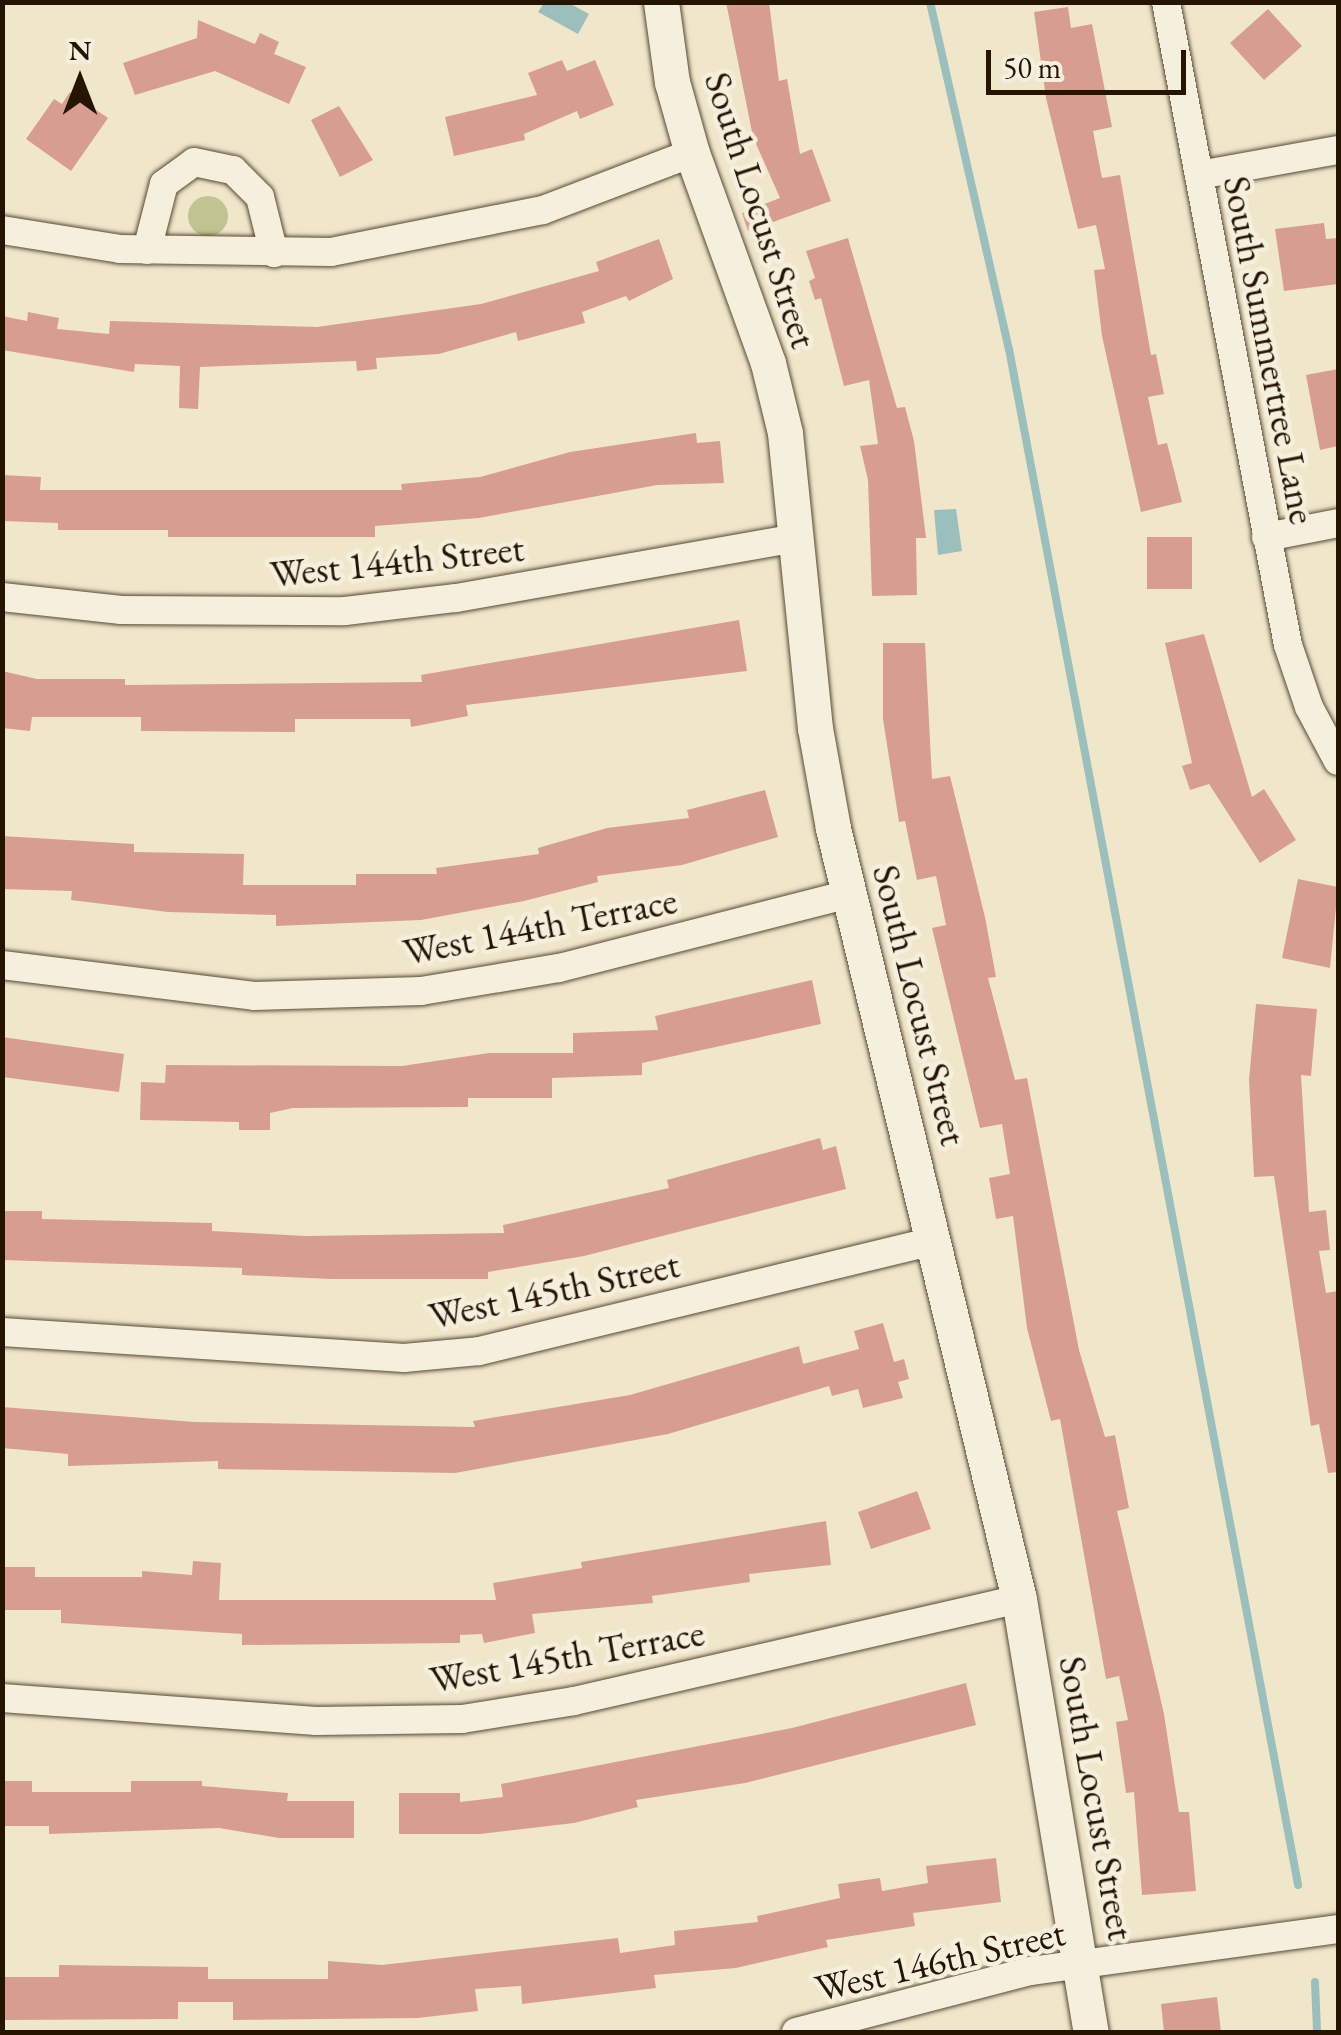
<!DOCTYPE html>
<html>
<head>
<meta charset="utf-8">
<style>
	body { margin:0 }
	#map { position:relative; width:1341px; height:2035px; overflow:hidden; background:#f0e7cb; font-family:"EB Garamond",serif }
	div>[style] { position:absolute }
	.green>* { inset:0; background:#c1c392 }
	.round { border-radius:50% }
	.water>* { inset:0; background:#9bbfbd }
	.stream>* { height:8px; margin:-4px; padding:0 4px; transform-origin:4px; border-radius:4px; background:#9bbfbd }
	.building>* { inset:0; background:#d79e8f }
	.roads { filter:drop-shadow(0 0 2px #584933) drop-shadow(0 0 2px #584933) }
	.minor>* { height:28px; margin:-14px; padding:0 14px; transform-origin:14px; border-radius:14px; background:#f5efdd }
	.tertiary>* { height:35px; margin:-17.5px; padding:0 17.5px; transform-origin:17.5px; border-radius:17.5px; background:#f5efdd }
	span { translate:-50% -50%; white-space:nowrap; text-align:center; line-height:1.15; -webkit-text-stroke:9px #f5efdd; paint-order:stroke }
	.street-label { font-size:38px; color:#251400 }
	.frame { position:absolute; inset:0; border:5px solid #251400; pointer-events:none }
	.north { position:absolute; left:30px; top:30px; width:100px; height:100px; -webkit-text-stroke:8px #f5efdd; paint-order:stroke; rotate:0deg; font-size:28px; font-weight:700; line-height:40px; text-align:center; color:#251400 }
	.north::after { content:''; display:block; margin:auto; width:35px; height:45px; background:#251400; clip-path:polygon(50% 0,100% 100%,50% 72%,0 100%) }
	.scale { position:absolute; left:986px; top:50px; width:200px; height:45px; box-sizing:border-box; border:5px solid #251400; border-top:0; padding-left:12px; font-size:30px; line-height:35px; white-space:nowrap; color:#251400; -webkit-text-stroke:8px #f5efdd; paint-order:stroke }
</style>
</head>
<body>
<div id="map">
	<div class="green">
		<div class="round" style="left:188px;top:196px;width:40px;height:40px"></div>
	</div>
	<div class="water">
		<div style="clip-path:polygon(567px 2px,589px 14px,578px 34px,538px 12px,544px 3px)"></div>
		<div style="clip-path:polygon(956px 509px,962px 551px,938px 555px,934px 510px)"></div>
	</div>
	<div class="stream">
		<div style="left:930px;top:2px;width:356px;rotate:77.2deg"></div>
		<div style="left:1009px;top:349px;width:1563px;rotate:79.34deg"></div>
		<div style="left:1315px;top:1982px;width:50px;rotate:87.7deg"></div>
	</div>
	<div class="building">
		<div style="clip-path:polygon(726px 2px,769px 2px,779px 81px,787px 79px,800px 154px,812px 149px,831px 201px,748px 231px,742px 213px,780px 198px,753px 137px)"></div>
		<div style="clip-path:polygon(1068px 7px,1071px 28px,1092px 24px,1112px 127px,1093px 131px,1102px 178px,1120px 175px,1151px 355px,1156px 354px,1164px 394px,1148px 397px,1158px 445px,1167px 443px,1182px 502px,1141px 512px,1102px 336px,1094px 270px,1105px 269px,1096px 225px,1078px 229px,1046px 98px,1034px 12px)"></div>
		<div style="clip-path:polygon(1268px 9px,1302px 46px,1264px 80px,1230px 43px)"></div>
		<div style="clip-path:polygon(198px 20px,255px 44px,260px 33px,279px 42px,274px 54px,306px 67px,289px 104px,215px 71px,135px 95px,123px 63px,197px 38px)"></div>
		<div style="clip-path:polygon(562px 60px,567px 71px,595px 60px,614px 105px,580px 119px,577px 111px,524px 134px,525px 140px,454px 156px,445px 117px,537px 95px,528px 73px)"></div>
		<div style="clip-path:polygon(70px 92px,108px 118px,71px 171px,26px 139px,54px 99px,62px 104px)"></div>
		<div style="clip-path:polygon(339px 106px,373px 160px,340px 177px,311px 120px)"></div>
		<div style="clip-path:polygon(1324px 223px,1326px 239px,1338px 238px,1338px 284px,1284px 291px,1275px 229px)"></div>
		<div style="clip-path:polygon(848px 238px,897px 408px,905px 407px,914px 441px,926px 538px,916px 538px,917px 595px,872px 596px,868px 480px,860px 446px,878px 444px,869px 380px,844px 386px,821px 298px,815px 300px,809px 281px,815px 278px,806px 251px)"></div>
		<div style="clip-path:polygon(659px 239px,673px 279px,629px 301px,626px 296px,582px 312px,585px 323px,518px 341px,516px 332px,439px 354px,376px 358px,377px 369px,357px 371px,356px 361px,200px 367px,198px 409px,179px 408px,180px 366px,135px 364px,134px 372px,2px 350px,2px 316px,27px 321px,28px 312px,59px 318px,57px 329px,109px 334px,110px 321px,317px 327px,481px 304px,599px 271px,596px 262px)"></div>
		<div style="clip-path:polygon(1338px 369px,1338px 446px,1320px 450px,1306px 375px)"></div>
		<div style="clip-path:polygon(696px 433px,697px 443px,720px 441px,724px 483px,657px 485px,479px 518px,375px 526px,375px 537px,168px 537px,168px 530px,58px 530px,58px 523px,2px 521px,2px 475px,41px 477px,40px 490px,402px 490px,401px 484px,480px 477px,570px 452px)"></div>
		<div style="clip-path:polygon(1147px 537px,1192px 537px,1192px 589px,1147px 589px)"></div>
		<div style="clip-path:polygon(739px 620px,747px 671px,466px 705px,468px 716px,411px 727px,410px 719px,295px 719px,295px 732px,141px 731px,141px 717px,32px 717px,30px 731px,2px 728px,2px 671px,37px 679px,125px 679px,125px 685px,422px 682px,421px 675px)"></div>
		<div style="clip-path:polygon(1204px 634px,1252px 797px,1264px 789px,1296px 840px,1260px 863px,1209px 784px,1190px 790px,1182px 766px,1192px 763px,1165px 643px)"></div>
		<div style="clip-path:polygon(883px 643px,925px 643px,932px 779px,950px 776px,985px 917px,996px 977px,988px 978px,1015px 1080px,1027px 1078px,1079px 1350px,1105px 1437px,1115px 1435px,1129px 1508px,1117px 1511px,1164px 1714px,1179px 1812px,1189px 1812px,1196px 1891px,1142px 1895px,1134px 1792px,1126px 1793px,1116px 1722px,1128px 1720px,1119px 1676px,1106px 1679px,1060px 1419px,1051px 1421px,1027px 1328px,1013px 1216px,996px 1219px,989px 1178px,1010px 1174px,1002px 1124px,980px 1128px,932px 928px,946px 925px,936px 876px,917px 880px,905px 821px,899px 822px,883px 719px)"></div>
		<div style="clip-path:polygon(765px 790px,778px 837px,682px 865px,597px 876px,598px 882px,524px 901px,421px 920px,276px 926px,276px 915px,168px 912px,71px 900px,72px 891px,2px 889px,2px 836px,134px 844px,134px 852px,244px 854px,243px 885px,356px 885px,356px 874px,437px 874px,436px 868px,539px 854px,538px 848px,607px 828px,689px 818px,687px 810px)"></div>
		<div style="clip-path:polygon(1298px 879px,1338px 887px,1330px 968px,1282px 958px)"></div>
		<div style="clip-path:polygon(812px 980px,821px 1024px,642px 1063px,642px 1075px,552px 1078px,552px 1098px,468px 1098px,468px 1107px,293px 1108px,270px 1113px,270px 1130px,239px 1130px,239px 1122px,140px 1120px,141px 1082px,165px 1083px,166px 1065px,402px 1066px,489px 1053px,573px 1053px,573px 1033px,658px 1030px,655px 1016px)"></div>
		<div style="clip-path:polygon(1256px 1004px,1317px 1009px,1311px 1076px,1301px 1075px,1309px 1212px,1326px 1210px,1330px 1250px,1319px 1251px,1326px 1293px,1338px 1291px,1338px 1472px,1328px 1473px,1319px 1424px,1311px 1426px,1274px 1176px,1254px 1177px,1249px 1080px)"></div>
		<div style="clip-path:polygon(2px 1037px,124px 1054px,119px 1092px,2px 1077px)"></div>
		<div style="clip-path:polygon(820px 1138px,823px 1150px,836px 1146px,846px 1189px,584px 1256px,488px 1272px,488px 1279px,331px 1279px,242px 1275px,242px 1268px,2px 1260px,2px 1211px,42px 1211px,42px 1219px,212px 1223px,212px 1231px,306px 1236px,504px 1233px,503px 1225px,669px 1188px,667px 1180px)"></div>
		<div style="clip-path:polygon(883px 1323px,894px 1362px,904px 1359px,909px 1379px,898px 1382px,903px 1398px,863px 1408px,858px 1389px,832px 1396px,829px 1386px,668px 1434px,455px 1473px,218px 1469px,218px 1461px,68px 1466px,68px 1454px,2px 1448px,2px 1407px,195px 1422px,475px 1427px,473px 1421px,630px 1395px,799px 1346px,803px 1364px,859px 1349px,854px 1331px)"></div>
		<div style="clip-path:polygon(917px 1491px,931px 1529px,871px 1549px,858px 1512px)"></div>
		<div style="clip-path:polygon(826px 1521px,831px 1565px,749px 1574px,750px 1582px,652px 1596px,653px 1603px,532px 1614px,535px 1633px,484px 1643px,482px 1634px,460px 1635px,460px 1643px,242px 1645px,242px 1634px,61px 1623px,61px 1610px,2px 1610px,2px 1567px,35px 1567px,35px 1577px,142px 1577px,142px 1571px,192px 1575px,193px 1561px,221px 1563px,219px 1600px,496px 1600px,493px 1583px,582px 1568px,581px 1562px)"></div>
		<div style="clip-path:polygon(966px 1683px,976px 1725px,745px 1783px,636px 1800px,638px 1807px,574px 1823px,480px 1834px,399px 1834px,399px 1793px,460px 1793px,460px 1802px,503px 1797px,501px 1784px,792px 1728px)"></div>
		<div style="clip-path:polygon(2px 1781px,32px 1781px,32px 1792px,131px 1792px,131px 1781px,202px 1781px,202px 1786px,288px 1793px,287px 1801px,354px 1801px,354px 1838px,279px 1838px,219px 1828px,49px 1834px,49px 1826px,2px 1826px)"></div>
		<div style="clip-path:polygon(996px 1858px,1001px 1902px,913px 1913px,915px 1926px,826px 1940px,828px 1947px,736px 1968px,654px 1975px,656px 1988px,522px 2004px,521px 1986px,475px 1989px,478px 2011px,418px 2018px,233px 2020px,233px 2002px,178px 2002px,178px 2019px,2px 2020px,2px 1977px,59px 1977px,59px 1965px,208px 1967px,208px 1979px,328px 1979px,328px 1961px,382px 1965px,618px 1938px,620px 1953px,675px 1945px,674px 1931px,758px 1922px,757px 1916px,840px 1898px,838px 1884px,880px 1878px,882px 1891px,928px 1883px,926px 1866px)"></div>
		<div style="clip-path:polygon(1217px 1997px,1221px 2032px,1164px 2032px,1161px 2004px)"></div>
	</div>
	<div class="roads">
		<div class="minor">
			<div style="left:1166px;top:2px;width:654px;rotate:79.26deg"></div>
			<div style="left:1288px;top:645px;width:65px;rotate:71.3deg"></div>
			<div style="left:1309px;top:707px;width:61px;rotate:61.8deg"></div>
			<div style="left:1199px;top:175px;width:141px;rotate:-10.2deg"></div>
			<div style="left:2px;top:230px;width:120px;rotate:9.1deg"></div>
			<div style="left:120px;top:249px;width:211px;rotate:0.8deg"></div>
			<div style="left:331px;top:252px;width:216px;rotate:-11.2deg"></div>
			<div style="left:543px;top:210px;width:160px;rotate:-20.9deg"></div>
			<div style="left:147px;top:250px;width:68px;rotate:-75.6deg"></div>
			<div style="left:164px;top:184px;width:37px;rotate:-36deg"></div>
			<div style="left:194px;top:162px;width:40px;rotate:12deg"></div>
			<div style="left:233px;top:170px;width:38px;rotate:45deg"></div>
			<div style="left:260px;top:197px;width:58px;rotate:76deg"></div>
			<div style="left:1266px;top:537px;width:73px;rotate:-11deg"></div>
			<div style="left:2px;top:597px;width:120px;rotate:6.2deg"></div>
			<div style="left:121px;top:610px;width:224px;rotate:0.3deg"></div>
			<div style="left:345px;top:611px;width:112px;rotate:-6.7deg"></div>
			<div style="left:456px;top:598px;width:346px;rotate:-10deg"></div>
			<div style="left:2px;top:965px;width:254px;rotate:7deg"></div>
			<div style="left:254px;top:996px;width:167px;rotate:-1.7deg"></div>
			<div style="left:421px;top:991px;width:140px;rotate:-9.5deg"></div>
			<div style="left:559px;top:968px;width:299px;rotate:-14.3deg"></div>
			<div style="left:2px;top:1332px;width:403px;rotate:3.7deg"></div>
			<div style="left:404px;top:1358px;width:75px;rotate:-5.3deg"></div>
			<div style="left:479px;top:1351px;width:468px;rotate:-13.6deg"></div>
			<div style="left:2px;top:1698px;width:315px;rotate:4.2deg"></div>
			<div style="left:316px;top:1721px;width:146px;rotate:-0.8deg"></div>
			<div style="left:462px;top:1719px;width:113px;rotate:-9.1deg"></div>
			<div style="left:574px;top:1701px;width:457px;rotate:-12.9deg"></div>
			<div style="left:796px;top:2032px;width:243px;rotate:-14.6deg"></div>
			<div style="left:1031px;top:1971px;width:310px;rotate:-7.8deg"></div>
		</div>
		<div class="tertiary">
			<div style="left:661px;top:2px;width:81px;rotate:82.2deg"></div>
			<div style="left:672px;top:82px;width:74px;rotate:74.3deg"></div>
			<div style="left:692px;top:153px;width:223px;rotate:70.1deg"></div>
			<div style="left:768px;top:363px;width:72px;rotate:76.3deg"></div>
			<div style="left:785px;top:433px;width:297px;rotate:84.2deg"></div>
			<div style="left:815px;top:728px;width:102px;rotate:79.8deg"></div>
			<div style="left:833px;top:828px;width:793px;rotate:76.44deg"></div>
			<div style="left:1019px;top:1599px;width:439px;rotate:80.6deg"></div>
		</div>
	</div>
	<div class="street-label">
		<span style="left:761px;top:210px;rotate:72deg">South Locust Street</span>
		<span style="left:1270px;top:350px;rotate:79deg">South Summertree Lane</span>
		<span style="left:397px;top:561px;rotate:-6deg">West 144th Street</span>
		<span style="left:540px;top:926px;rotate:-11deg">West 144th Terrace</span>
		<span style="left:920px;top:1005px;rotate:76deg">South Locust Street</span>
		<span style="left:554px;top:1290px;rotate:-12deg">West 145th Street</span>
		<span style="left:567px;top:1656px;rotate:-10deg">West 145th Terrace</span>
		<span style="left:1097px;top:1798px;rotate:80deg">South Locust Street</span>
		<span style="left:940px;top:1960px;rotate:-13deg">West 146th Street</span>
	</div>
	<div class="frame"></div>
	<div class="north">N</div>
	<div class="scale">50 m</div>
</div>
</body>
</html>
